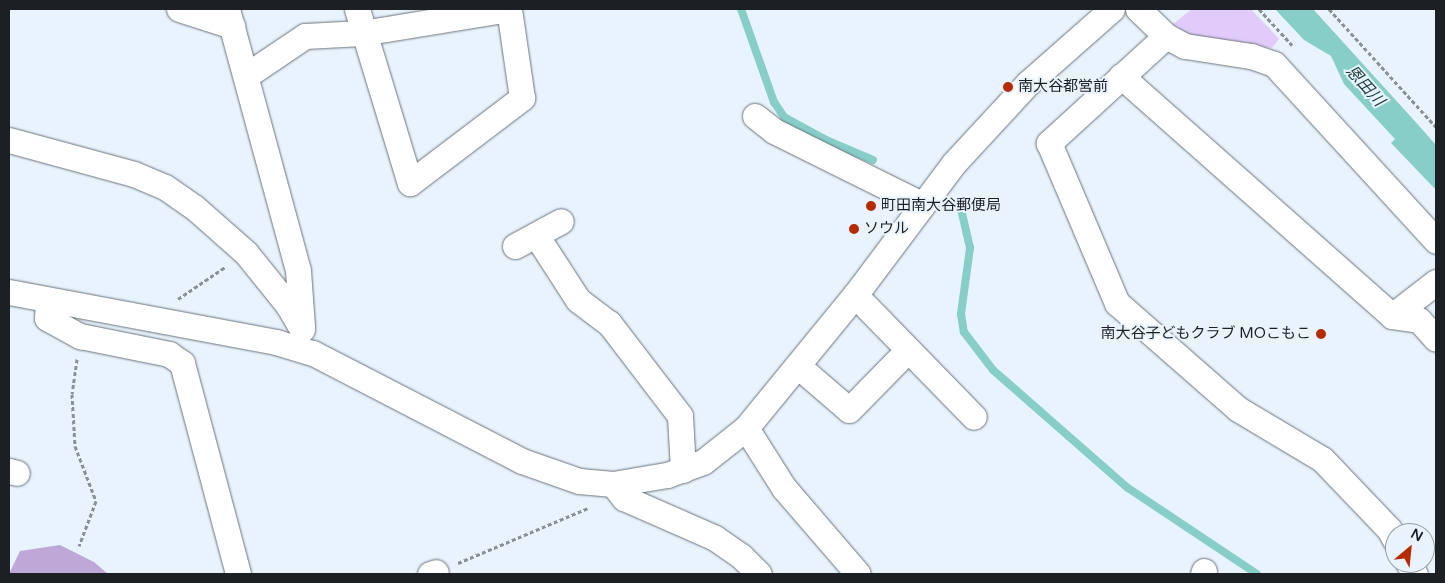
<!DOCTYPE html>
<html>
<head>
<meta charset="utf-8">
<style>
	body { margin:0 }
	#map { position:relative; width:1445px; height:583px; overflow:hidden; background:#e9f3fd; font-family:"Varela Round","Noto Sans JP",sans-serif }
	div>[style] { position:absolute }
	.green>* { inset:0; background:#e1cbfa }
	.forest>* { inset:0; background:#bfa8d8 }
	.water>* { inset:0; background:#87cec8 }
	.stream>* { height:8px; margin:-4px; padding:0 4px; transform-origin:4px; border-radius:4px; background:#87cec8 }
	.path>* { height:3px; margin-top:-1.5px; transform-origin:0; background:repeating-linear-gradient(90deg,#8a9098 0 4px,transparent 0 6.5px) }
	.roads { filter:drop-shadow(0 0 1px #6a737b) drop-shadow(0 0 1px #6a737b) }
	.minor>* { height:25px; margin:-12.5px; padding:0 12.5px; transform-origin:12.5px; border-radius:12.5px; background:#fff }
	.dots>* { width:14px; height:14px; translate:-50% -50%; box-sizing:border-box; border:2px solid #e9f3fd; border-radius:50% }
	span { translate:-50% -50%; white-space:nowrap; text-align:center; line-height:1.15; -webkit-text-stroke:4px #e9f3fd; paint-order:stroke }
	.poi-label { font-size:15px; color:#1c1f23 }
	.left { translate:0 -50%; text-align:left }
	.right { translate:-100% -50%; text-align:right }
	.water-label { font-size:16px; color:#183b38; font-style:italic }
	.frame { position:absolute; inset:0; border:10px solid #1c1f23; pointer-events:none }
	.north { position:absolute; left:1385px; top:523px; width:50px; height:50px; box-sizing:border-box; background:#e9f3fd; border:1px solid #979ea6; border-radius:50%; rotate:28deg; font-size:14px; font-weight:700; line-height:20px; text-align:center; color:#1c1f23 }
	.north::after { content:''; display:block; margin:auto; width:18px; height:22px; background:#b52b00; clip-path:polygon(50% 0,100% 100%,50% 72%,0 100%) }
</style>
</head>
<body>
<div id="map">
	<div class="green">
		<div style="clip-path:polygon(1192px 9px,1251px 9px,1279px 39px,1272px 48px,1194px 38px,1173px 24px)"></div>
	</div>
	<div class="forest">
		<div style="clip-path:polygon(60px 545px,94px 562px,108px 574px,9px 574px,20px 551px)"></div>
	</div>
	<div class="water">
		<div style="clip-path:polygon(1275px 9px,1313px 9px,1412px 118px,1436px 145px,1436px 190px,1391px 143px,1395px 139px,1344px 84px,1331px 56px,1304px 40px)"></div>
	</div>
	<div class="stream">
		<div style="left:741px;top:9px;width:99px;rotate:70.5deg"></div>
		<div style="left:774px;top:102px;width:18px;rotate:56deg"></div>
		<div style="left:784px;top:117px;width:48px;rotate:28.7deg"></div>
		<div style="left:826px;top:140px;width:51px;rotate:23.1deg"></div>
		<div style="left:953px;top:203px;width:10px;rotate:37deg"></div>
		<div style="left:961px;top:209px;width:40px;rotate:77deg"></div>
		<div style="left:970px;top:248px;width:67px;rotate:97.8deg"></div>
		<div style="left:961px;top:314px;width:18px;rotate:81deg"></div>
		<div style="left:964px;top:332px;width:48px;rotate:52.7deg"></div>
		<div style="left:993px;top:370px;width:179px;rotate:41.2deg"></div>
		<div style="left:1128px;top:488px;width:155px;rotate:33.7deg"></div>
	</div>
	<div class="path">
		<div style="left:1259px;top:9px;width:49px;rotate:47.5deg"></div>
		<div style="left:1329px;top:9px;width:159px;rotate:47.8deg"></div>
		<div style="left:178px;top:299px;width:57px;rotate:-34.2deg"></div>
		<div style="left:77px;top:359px;width:35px;rotate:98deg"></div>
		<div style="left:72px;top:394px;width:52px;rotate:86.7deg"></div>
		<div style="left:75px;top:446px;width:59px;rotate:69.1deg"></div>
		<div style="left:96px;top:501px;width:48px;rotate:110.7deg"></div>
		<div style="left:458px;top:563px;width:141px;rotate:-22.9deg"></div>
	</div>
	<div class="roads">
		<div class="minor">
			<div style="left:179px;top:9px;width:56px;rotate:17.8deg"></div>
			<div style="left:227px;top:9px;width:271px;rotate:74.8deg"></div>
			<div style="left:298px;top:271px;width:55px;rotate:85.8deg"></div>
			<div style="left:357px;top:9px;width:182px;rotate:73.1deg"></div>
			<div style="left:410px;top:183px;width:141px;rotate:-37.2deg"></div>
			<div style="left:522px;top:98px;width:90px;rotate:-98.3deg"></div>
			<div style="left:1138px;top:9px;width:39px;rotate:44deg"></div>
			<div style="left:1166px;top:36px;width:21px;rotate:28deg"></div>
			<div style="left:1185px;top:46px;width:67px;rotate:8.6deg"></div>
			<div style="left:1251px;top:56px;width:24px;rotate:19deg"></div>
			<div style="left:1274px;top:64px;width:240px;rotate:47.5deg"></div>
			<div style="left:1166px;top:36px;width:159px;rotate:137.6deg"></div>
			<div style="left:1049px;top:143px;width:174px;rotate:67deg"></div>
			<div style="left:1117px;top:303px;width:161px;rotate:41.2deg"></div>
			<div style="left:1238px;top:409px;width:98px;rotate:30.8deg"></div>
			<div style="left:1322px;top:459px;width:97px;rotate:46.3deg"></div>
			<div style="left:1389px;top:529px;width:13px;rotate:61deg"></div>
			<div style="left:247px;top:75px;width:70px;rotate:-33.9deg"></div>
			<div style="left:305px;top:36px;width:57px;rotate:-3deg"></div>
			<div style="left:362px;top:33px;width:148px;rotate:-9.3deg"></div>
			<div style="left:1121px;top:76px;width:362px;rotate:41.5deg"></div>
			<div style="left:1392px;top:316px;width:27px;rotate:8deg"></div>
			<div style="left:1419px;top:320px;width:25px;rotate:48deg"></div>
			<div style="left:755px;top:116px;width:24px;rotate:38deg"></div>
			<div style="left:774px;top:131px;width:166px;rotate:26.4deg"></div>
			<div style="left:9px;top:140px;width:130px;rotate:15.2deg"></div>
			<div style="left:134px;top:174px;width:34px;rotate:23deg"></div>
			<div style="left:165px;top:187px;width:35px;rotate:35deg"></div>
			<div style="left:194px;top:207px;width:69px;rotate:41.5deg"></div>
			<div style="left:246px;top:253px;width:67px;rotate:51.1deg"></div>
			<div style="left:288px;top:305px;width:28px;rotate:60deg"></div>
			<div style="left:536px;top:235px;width:77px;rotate:57.1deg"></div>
			<div style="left:578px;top:300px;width:39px;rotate:37deg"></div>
			<div style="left:609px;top:323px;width:117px;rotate:52.6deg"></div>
			<div style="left:680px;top:416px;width:54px;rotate:86.8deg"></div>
			<div style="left:515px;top:246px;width:52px;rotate:-28.5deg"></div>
			<div style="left:9px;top:292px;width:272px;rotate:10.6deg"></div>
			<div style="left:276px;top:342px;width:39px;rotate:17deg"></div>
			<div style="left:313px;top:353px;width:235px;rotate:27.3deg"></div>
			<div style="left:522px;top:461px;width:60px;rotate:19.3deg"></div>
			<div style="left:579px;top:481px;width:34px;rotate:5deg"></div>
			<div style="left:613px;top:484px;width:55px;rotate:-9.5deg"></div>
			<div style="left:667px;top:475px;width:38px;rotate:-20deg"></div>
			<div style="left:703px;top:462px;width:55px;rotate:-38.3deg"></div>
			<div style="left:746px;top:428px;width:172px;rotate:-50.7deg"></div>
			<div style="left:855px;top:295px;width:165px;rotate:-53.1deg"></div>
			<div style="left:954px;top:163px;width:109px;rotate:-47.2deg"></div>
			<div style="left:1028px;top:83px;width:112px;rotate:-41.4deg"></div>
			<div style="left:855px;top:295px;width:170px;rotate:45.7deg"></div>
			<div style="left:48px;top:300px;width:18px;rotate:93deg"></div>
			<div style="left:47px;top:318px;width:38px;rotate:29deg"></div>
			<div style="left:80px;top:336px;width:91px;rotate:11.4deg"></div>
			<div style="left:169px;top:354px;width:16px;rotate:35deg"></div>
			<div style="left:182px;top:363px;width:218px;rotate:75.1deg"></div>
			<div style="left:1392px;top:316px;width:56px;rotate:-37.7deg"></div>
			<div style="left:798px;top:366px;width:67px;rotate:40.8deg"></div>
			<div style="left:849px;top:410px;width:84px;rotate:-45.5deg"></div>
			<div style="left:746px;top:428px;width:71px;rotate:57.7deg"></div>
			<div style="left:784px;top:488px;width:113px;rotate:49.3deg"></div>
			<div style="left:9px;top:471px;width:8px;rotate:14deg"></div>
			<div style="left:613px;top:484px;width:18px;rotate:52deg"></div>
			<div style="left:624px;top:498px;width:99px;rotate:23.7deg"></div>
			<div style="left:715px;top:538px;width:32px;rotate:35deg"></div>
			<div style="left:741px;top:556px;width:25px;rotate:45deg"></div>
			<div style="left:1408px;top:563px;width:13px;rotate:58deg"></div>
			<div style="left:430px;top:574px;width:6px;rotate:-18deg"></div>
			<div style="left:1203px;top:574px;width:3px;rotate:-72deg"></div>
		</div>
	</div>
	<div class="dots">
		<div style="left:1008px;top:87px;background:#b52b00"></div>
		<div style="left:871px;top:206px;background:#b52b00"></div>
		<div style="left:854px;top:229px;background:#b52b00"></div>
		<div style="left:1321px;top:334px;background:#b52b00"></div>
	</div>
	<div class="poi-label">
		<span class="left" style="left:1018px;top:87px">南大谷都営前</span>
		<span class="left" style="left:881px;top:206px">町田南大谷郵便局</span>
		<span class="left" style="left:864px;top:229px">ソウル</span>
		<span class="right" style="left:1311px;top:334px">南大谷子どもクラブ MOこもこ</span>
	</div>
	<div class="water-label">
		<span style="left:1365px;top:86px;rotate:48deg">恩田川</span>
	</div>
	<div class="frame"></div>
	<div class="north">N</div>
</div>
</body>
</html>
